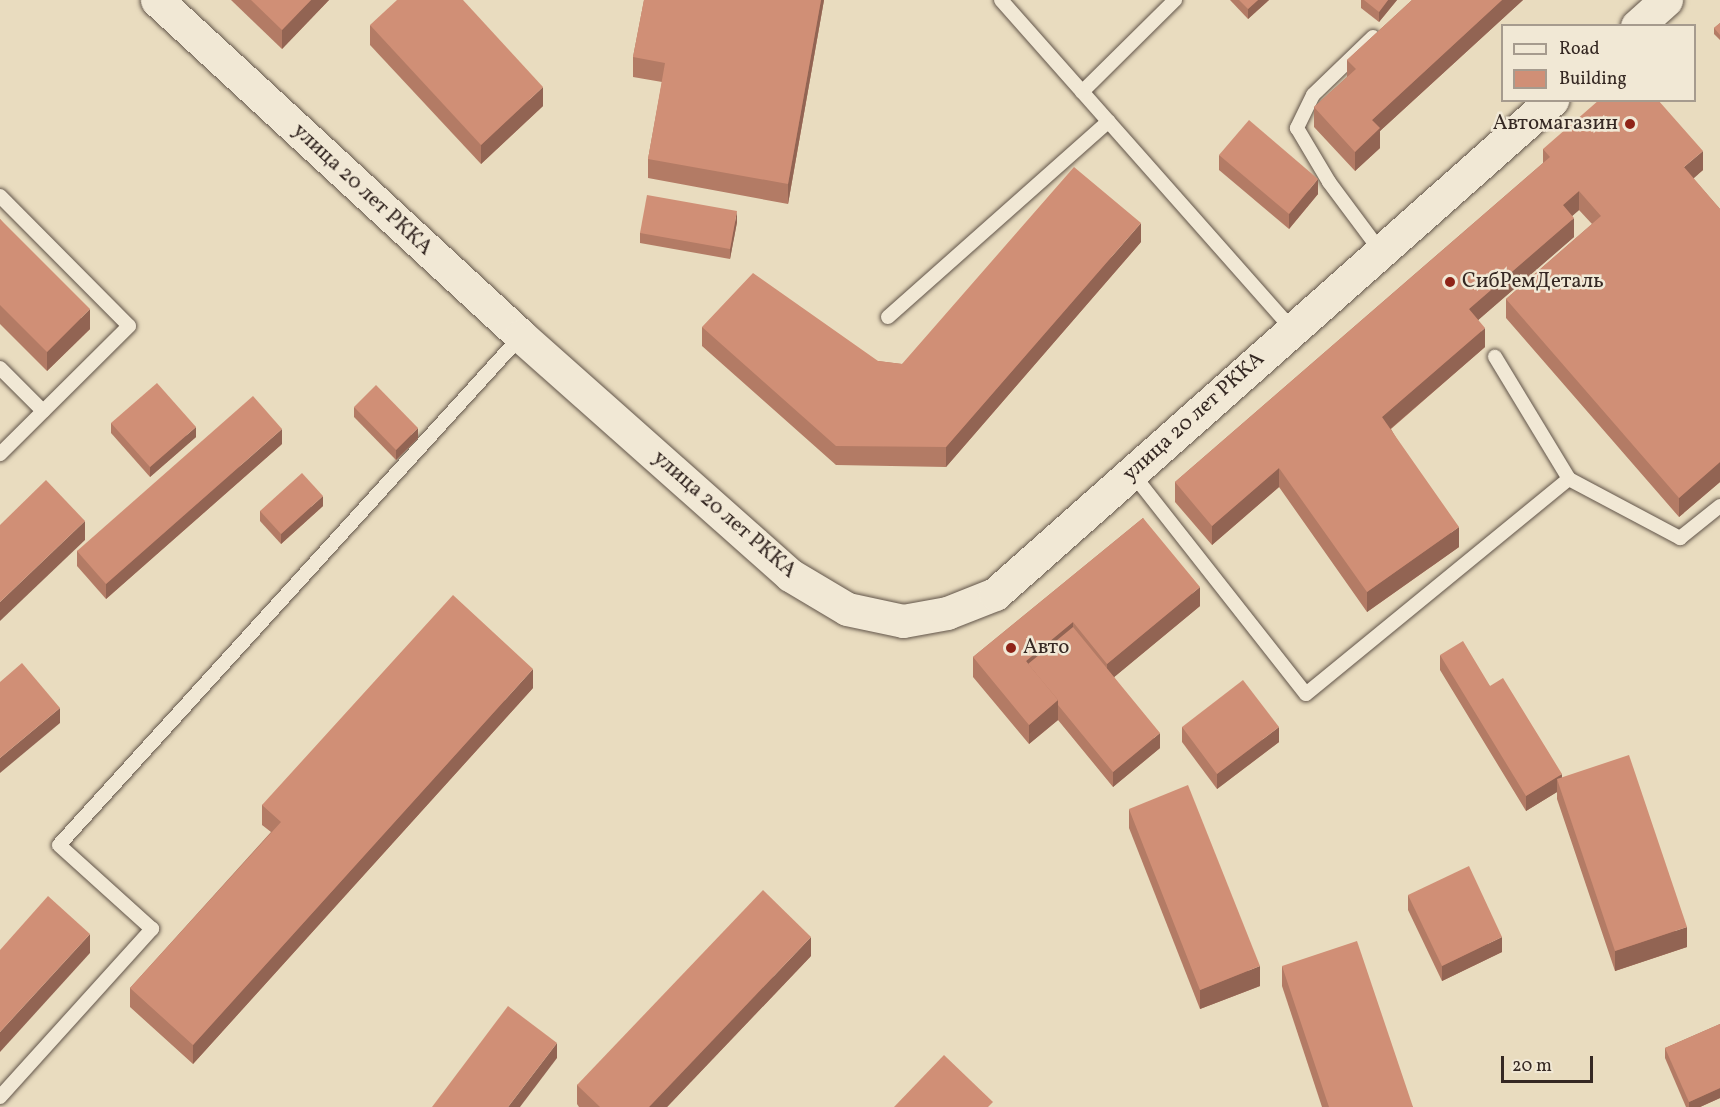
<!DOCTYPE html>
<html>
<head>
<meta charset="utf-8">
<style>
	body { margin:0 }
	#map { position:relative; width:1720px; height:1107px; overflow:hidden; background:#e9dcbf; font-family:Vollkorn,serif }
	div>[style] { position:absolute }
	.roads { filter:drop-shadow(0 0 2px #62554a) drop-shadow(0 0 2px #62554a) }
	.lane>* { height:14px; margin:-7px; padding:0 7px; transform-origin:7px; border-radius:7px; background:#f1e8d5 }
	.secondary>* { height:33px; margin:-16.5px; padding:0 16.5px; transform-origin:16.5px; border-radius:16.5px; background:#f1e8d5 }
	.wall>* { inset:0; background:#b37b65 }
	.shaded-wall>* { inset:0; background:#926453 }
	.building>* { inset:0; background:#d08f76 }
	.dots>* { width:16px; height:16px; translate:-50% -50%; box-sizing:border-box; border:3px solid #f1e8d5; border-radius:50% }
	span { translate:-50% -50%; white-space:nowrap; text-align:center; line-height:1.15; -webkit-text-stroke:5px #f1e8d5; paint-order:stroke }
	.poi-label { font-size:21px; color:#352823 }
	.right { translate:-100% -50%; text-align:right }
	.left { translate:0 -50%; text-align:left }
	.street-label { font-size:21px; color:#352823 }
	.legend { position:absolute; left:1501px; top:24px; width:195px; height:78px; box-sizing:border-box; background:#f1e8d5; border:2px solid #a69b8e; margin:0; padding:8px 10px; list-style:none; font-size:18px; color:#352823 }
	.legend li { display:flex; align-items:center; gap:12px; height:30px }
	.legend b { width:30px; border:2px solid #a69b8e }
	.scale { position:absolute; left:1501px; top:1056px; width:92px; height:27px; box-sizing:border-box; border:3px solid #352823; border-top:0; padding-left:8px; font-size:18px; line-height:21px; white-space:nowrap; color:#352823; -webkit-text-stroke:4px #f1e8d5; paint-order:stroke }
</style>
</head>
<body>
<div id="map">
	<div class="roads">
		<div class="lane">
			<div style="left:1001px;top:0;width:441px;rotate:48.5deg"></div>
			<div style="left:1373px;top:37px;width:83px;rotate:136deg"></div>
			<div style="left:1313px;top:95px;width:37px;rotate:116deg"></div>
			<div style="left:1297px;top:128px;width:63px;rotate:59.3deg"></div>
			<div style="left:1329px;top:182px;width:89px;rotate:53.3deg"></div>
			<div style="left:1082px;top:92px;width:131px;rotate:-44.7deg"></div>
			<div style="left:0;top:196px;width:183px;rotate:45.2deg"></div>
			<div style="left:129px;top:326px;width:182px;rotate:135.2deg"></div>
			<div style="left:888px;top:317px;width:295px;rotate:-41.6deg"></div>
			<div style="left:0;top:368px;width:61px;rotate:45deg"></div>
			<div style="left:1132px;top:473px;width:281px;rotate:51.8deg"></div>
			<div style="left:1306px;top:694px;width:340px;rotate:-39.3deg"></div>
			<div style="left:1569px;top:479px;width:143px;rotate:-121.2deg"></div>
			<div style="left:1569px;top:479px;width:126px;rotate:28deg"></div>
			<div style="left:1680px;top:538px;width:51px;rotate:-38.7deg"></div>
			<div style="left:0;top:1097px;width:227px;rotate:-47.9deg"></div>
			<div style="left:152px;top:929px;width:125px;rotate:-137.9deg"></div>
			<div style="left:59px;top:845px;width:687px;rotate:-47.77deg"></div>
		</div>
		<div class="secondary">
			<div style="left:157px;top:0;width:495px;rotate:42.7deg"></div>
			<div style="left:521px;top:336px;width:360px;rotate:41.6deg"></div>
			<div style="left:790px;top:575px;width:66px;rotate:30.8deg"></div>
			<div style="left:847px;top:609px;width:57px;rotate:12.1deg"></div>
			<div style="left:903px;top:621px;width:45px;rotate:-10.3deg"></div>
			<div style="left:947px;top:613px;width:52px;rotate:-21.6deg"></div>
			<div style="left:995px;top:594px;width:745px;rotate:-41.57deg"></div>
			<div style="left:1637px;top:26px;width:39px;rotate:-42deg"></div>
		</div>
	</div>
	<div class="wall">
		<div style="clip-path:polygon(231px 0,329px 0,282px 49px)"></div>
		<div style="clip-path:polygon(644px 0,824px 0,788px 204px,648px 178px,648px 159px,662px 82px,633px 77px,633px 57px)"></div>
		<div style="clip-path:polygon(1230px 0,1269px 0,1248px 19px)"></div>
		<div style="clip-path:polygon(1361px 0,1397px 0,1379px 22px,1361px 8px)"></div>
		<div style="clip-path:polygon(1412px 0,1523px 0,1380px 131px,1380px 148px,1355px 171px,1314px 127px,1314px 107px,1347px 77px,1347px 60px)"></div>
		<div style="clip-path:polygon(1720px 23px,1720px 40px,1714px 34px,1714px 28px)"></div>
		<div style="clip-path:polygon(370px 25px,543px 106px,481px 164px,370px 45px)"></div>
		<div style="clip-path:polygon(1543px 149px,1703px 170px,1693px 178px,1720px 209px,1720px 482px,1679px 517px,1506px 318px,1506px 299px,1592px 224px,1579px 210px,1572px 216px,1574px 237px,1478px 320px,1485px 347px,1391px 429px,1459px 547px,1367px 612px,1279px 487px,1212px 545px,1175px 502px,1175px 482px,1543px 163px)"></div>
		<div style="clip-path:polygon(1219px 155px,1318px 194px,1289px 229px,1219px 170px)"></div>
		<div style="clip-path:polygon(0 219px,90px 329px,47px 371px,0 324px)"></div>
		<div style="clip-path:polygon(737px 222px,730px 259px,640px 243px,640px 233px)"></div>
		<div style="clip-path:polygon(1141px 242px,946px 467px,836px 465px,702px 346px,702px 327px,878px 361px,902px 364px)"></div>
		<div style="clip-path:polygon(354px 407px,418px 438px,396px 460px,354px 417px)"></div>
		<div style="clip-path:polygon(111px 423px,196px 437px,150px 477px,111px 433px)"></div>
		<div style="clip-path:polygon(282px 444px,106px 599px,77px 566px,77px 551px)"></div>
		<div style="clip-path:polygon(323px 506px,281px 544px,260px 521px,260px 511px)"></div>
		<div style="clip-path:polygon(1143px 518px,1200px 606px,1114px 677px,1160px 748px,1113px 787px,1058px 720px,1029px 744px,973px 677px,973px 657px)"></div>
		<div style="clip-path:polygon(1440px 655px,1490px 686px,1562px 778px,1687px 947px,1615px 971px,1557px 799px,1557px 792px,1526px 811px,1440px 670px)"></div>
		<div style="clip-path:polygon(533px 688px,193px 1064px,130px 1007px,130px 988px,271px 832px,262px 825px,262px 805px)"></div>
		<div style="clip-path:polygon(1182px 727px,1279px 742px,1217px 789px,1182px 742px)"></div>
		<div style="clip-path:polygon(1129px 809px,1260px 986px,1200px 1009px,1129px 828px)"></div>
		<div style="clip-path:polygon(1408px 895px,1502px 952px,1442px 981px,1408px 910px)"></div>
		<div style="clip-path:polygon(811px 956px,667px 1107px,579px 1107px,577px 1104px,577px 1085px)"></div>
		<div style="clip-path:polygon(1282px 966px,1413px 1107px,1322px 1107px,1282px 986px)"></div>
		<div style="clip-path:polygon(1720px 1024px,1720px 1098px,1700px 1107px,1686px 1107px,1665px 1058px,1665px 1048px)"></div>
	</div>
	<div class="shaded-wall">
		<div style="clip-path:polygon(311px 0,329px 0,282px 49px,282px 30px)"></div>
		<div style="clip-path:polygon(821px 0,824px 0,788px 204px,788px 184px)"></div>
		<div style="clip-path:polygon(1258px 0,1269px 0,1248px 19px,1248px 9px)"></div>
		<div style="clip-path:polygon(1388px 0,1397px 0,1379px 22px,1379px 12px)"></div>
		<div style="clip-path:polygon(1502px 0,1523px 0,1380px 131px,1380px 148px,1355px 171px,1355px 152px,1372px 120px)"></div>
		<div style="clip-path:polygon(543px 87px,543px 106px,481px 164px,481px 145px)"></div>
		<div style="clip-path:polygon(1703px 151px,1703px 170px,1684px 187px,1684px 167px)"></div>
		<div style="clip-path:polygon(1318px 179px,1318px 194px,1289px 229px,1289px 214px)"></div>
		<div style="clip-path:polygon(1579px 191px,1579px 210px,1563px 224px,1563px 205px)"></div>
		<div style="clip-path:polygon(737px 211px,737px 222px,730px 259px,730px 249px)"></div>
		<div style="clip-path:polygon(1574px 218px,1574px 237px,1469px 328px,1469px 309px)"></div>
		<div style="clip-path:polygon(1141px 223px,1141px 242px,946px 467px,946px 447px)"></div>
		<div style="clip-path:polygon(90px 309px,90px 329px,47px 371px,47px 352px)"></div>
		<div style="clip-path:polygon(1485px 328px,1485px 347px,1382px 436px,1382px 417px)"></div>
		<div style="clip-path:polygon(196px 427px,196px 437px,150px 477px,150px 467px)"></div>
		<div style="clip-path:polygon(418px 428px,418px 438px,396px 460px,396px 450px)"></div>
		<div style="clip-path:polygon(282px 429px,282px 444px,106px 599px,106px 584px)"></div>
		<div style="clip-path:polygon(1720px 462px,1720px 482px,1679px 517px,1679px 498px)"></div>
		<div style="clip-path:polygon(1279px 468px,1279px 487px,1212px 545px,1212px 526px)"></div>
		<div style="clip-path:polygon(323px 496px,323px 506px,281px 544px,281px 534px)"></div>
		<div style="clip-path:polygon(85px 521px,85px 540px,0 621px,0 602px)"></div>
		<div style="clip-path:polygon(1459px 527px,1459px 547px,1367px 612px,1367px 592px)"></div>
		<div style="clip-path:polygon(1200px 587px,1200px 606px,1107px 683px,1107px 664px)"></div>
		<div style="clip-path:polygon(1073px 622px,1073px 642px,1033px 675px,1026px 661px)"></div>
		<div style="clip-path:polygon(533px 669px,533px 688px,193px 1064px,193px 1045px)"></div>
		<div style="clip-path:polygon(1058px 700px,1058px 720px,1029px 744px,1029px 725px)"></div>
		<div style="clip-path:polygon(60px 708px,60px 723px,0 773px,0 758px)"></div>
		<div style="clip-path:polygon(1279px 727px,1279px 742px,1217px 789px,1217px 774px)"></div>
		<div style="clip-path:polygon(1160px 733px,1160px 748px,1113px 787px,1113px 772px)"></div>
		<div style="clip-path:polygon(1562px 774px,1562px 789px,1557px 779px,1557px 792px,1526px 811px,1526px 796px)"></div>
		<div style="clip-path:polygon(1687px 927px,1687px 947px,1615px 971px,1615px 951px)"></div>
		<div style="clip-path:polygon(90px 934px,90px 953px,0 1052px,0 1032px)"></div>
		<div style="clip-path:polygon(811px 937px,811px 956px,667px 1107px,649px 1107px)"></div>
		<div style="clip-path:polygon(1502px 937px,1502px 952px,1442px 981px,1442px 966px)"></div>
		<div style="clip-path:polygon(1260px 966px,1260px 986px,1200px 1009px,1200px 990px)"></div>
		<div style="clip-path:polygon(557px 1043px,557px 1058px,520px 1107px,508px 1107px)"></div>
		<div style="clip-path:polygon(1720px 1088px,1720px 1098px,1700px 1107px,1689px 1107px,1689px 1102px)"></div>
	</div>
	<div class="building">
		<div style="clip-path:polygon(251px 0,311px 0,282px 30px)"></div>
		<div style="clip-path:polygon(397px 0,463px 0,543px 87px,481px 145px,370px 25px)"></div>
		<div style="clip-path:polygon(644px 0,821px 0,788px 184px,648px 159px,665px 63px,633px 57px)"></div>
		<div style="clip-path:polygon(1239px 0,1258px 0,1248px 9px)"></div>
		<div style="clip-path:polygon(1364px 0,1388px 0,1379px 12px)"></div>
		<div style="clip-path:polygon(1412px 0,1502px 0,1372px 120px,1380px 128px,1355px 152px,1314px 107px,1356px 69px,1347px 60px)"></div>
		<div style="clip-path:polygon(1720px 23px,1720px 35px,1714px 28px)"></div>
		<div style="clip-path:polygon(1599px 100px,1658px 100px,1703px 151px,1684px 167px,1720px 209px,1720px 462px,1679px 498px,1506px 299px,1601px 216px,1579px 191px,1563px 205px,1574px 218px,1469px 309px,1485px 328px,1382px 417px,1459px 527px,1367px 592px,1279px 468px,1212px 526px,1175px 482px,1550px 157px,1543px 149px)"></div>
		<div style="clip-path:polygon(1249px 120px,1318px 179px,1289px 214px,1219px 155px)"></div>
		<div style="clip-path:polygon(1074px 167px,1141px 223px,946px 447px,836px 446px,702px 327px,753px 273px,878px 361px,902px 364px)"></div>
		<div style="clip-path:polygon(647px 195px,737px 211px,730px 249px,640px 233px)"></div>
		<div style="clip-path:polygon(0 219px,90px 309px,47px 352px,0 305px)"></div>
		<div style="clip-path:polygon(157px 383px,196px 427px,150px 467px,111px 423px)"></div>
		<div style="clip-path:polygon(376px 385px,418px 428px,396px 450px,354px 407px)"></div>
		<div style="clip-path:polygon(253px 396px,282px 429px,106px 584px,77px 551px)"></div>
		<div style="clip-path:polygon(302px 473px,323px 496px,281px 534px,260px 511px)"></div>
		<div style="clip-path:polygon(46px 480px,85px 521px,0 602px,0 525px)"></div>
		<div style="clip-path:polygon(1143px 518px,1200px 587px,1107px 664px,1073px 622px,1026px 661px,1058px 700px,1029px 725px,973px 657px)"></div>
		<div style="clip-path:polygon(453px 595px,533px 669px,193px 1045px,130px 988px,281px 822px,262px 805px)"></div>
		<div style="clip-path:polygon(1073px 627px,1160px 733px,1113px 772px,1058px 705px,1058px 700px,1028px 664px)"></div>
		<div style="clip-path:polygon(1463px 641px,1490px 686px,1503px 678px,1562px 774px,1526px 796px,1440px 655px)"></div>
		<div style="clip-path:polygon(22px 663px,60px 708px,0 758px,0 682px)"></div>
		<div style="clip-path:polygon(1243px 680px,1279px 727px,1217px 774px,1182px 727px)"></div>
		<div style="clip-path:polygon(1629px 755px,1687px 927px,1615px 951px,1557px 779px)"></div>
		<div style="clip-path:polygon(1188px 785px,1260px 966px,1200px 990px,1129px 809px)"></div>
		<div style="clip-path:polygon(1469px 866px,1502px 937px,1442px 966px,1408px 895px)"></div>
		<div style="clip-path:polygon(763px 890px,811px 937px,649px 1107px,600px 1107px,577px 1085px)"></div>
		<div style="clip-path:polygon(48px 896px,90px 934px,0 1032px,0 950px)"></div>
		<div style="clip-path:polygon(1357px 941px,1413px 1107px,1329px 1107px,1282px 966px)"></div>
		<div style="clip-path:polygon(508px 1006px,557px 1043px,508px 1107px,432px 1107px)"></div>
		<div style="clip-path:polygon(1720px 1024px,1720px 1088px,1689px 1102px,1665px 1048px)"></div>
		<div style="clip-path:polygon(944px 1055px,993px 1102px,988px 1107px,894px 1107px)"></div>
	</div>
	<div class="dots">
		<div style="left:1630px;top:124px;background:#8f2418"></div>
		<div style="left:1450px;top:282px;background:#8f2418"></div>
		<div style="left:1011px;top:648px;background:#8f2418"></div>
	</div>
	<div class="poi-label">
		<span class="right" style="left:1618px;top:124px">Автомагазин</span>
		<span class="left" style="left:1462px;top:282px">СибРемДеталь</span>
		<span class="left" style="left:1023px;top:648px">Авто</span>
	</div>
	<div class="street-label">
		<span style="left:362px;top:190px;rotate:43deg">улица 20 лет РККА</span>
		<span style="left:1194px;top:417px;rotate:-42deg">улица 20 лет РККА</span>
		<span style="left:724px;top:515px;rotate:41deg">улица 20 лет РККА</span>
	</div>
	<ul class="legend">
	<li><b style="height:8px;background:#f1e8d5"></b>Road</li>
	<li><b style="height:16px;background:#d08f76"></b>Building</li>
	</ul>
	<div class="scale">20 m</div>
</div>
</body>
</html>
